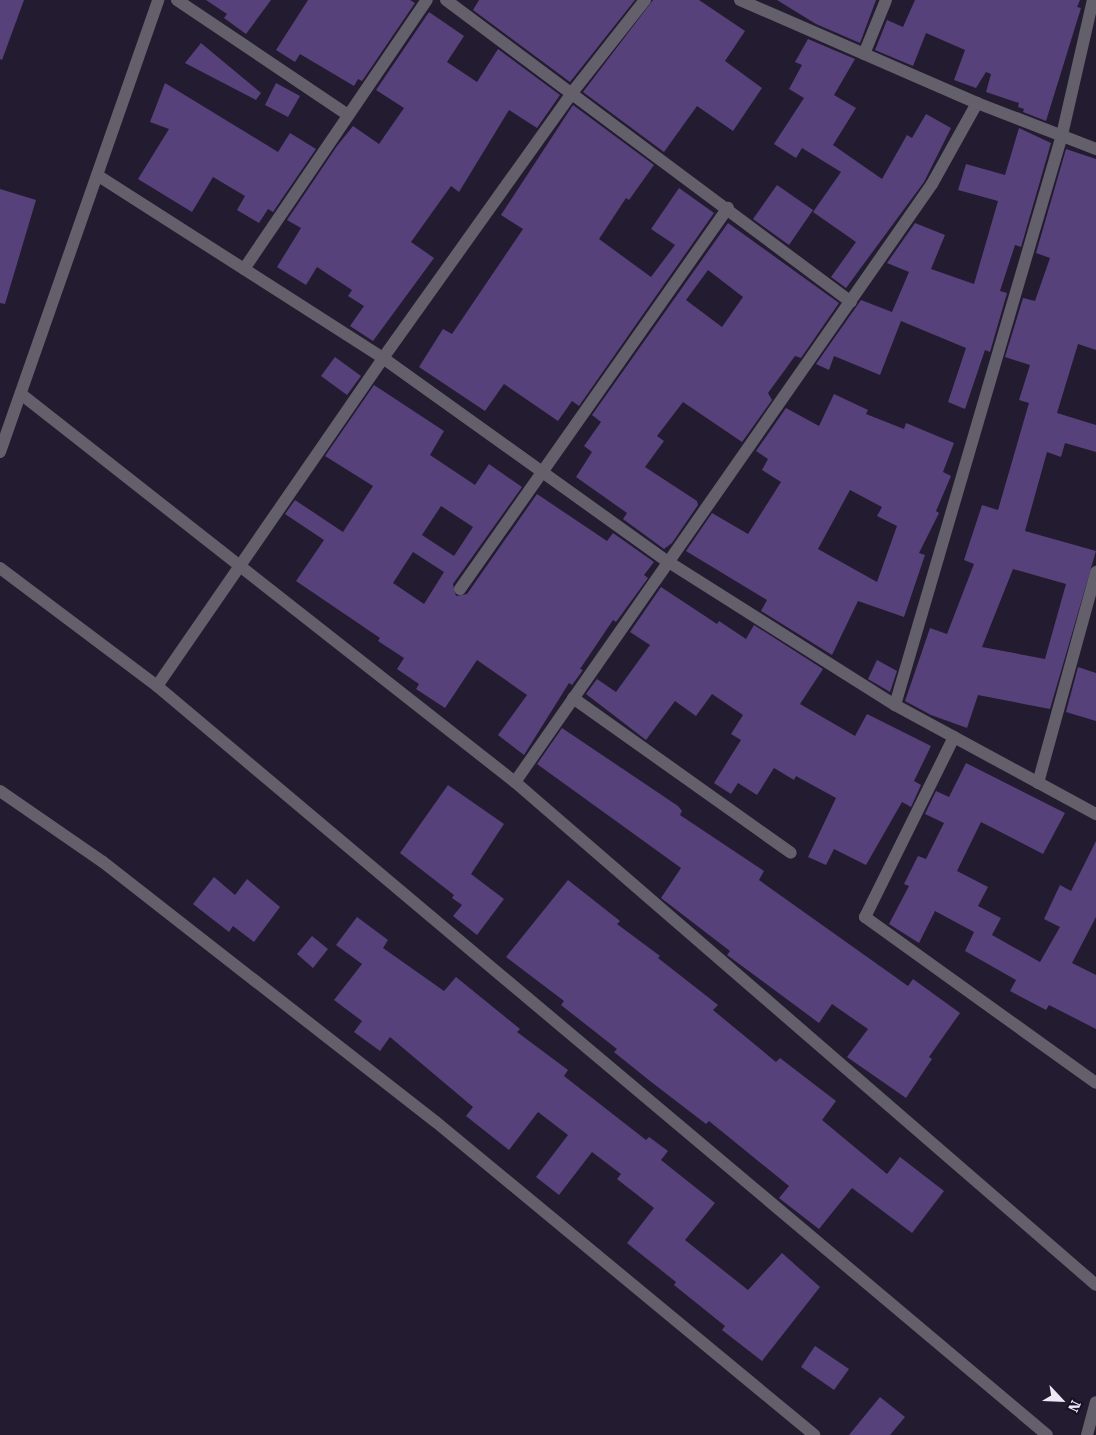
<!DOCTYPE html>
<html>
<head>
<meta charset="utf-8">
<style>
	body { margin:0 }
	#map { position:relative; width:1096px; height:1435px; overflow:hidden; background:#231b30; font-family:"Roboto Serif",serif }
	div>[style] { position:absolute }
	.building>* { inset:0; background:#56417a }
	.minor>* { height:12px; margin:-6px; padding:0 6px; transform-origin:6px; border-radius:6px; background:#635f6b }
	span { translate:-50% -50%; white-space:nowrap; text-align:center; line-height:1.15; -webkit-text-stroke:4.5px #191226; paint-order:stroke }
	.north { position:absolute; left:1036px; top:1375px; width:50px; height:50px; -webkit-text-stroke:4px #191226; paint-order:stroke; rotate:115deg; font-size:14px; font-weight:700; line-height:20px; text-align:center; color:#ece8f6 }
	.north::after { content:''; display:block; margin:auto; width:18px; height:22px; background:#ece8f6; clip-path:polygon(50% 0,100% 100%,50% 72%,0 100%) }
</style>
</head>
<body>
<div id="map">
	<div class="building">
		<div style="clip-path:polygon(0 0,24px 0,2px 60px,0 59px)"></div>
		<div style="clip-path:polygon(206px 0,271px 0,246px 34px,224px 18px,227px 14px)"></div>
		<div style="clip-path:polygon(308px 0,410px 0,415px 3px,362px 81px,358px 79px,354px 86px,300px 54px,295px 62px,276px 50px)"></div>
		<div style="clip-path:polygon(479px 0,635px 0,570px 82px,473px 10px)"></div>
		<div style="clip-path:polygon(653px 0,699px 0,745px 31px,725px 61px,762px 88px,733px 131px,697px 106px,664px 152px,583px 92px)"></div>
		<div style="clip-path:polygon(777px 0,876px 0,860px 43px,816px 24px)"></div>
		<div style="clip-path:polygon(915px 0,1080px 0,1077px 7px,1081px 8px,1046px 121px,1023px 112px,1024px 109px,1018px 107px,1019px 103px,986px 92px,991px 74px,986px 72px,976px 88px,954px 80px,965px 50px,926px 33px,913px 66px,875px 50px,887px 20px,903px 27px)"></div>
		<div style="clip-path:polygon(429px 12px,464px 36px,447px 62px,477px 82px,498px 49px,560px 95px,537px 128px,509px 110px,459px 192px,451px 186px,411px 242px,434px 258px,373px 341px,350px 326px,364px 306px,348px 296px,352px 290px,317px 267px,306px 285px,277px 267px,301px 228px,287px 220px,337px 146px,353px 126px,379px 144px,404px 108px,376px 90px)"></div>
		<div style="clip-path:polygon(808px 39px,855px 59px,834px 95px,856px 108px,833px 145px,882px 179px,907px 135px,912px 138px,926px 114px,951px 128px,924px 182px,846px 288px,831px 277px,856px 242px,813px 212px,841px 172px,802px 148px,796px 158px,774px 144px,804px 98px,789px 89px,802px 65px,795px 62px)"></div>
		<div style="clip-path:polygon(201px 43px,261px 93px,256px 100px,185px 63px)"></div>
		<div style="clip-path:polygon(165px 83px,278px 152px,290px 133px,316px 149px,273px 212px,268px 209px,259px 223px,237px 210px,245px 196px,213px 177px,192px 212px,138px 179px,169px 129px,150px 122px)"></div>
		<div style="clip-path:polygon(276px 83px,300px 96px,288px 117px,265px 105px)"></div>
		<div style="clip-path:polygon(573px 105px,654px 165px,629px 200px,626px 198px,599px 239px,651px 277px,675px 245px,651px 229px,679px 188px,714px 213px,579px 406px,572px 401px,558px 421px,504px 384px,485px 411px,419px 367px,443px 329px,452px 334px,523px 229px,501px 215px)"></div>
		<div style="clip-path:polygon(1019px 128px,1051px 143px,1021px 247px,1015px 245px,1000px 291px,1007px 293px,990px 352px,985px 350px,965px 409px,948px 402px,966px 348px,901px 321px,880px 375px,834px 356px,829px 370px,816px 364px,861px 300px,892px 312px,909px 272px,887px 263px,915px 223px,945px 235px,931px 269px,974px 284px,998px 201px,958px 190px,966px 164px,1005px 175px)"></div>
		<div style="clip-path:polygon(evenodd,1066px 149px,1096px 159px,1096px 350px,1078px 344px,1057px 413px,1096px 425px,1096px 452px,1065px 443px,1061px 457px,1047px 452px,1025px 531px,1096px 551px,1050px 709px,978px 695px,967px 728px,931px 715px,905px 701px,930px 628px,947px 634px,974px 564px,964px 560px,982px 505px,998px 510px,1029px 403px,1019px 400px,1030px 365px,1005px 357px,1023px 298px,1035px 301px,1050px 258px,1036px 253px,1066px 149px,1013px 569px,1066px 584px,1045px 659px,982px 647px,1013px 569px)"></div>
		<div style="clip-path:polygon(777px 185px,813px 210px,789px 245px,753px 219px)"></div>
		<div style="clip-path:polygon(0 189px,36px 200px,5px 304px,0 303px)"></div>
		<div style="clip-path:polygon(evenodd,728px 223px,839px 303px,801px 358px,795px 356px,768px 393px,772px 400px,742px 442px,683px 402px,657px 436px,664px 441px,645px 467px,697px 501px,698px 505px,672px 543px,664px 549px,623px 519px,627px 513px,576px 477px,592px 452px,584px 446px,601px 422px,592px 415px,728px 223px,708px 270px,743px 297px,722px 327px,686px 300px,708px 270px)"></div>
		<div style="clip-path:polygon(335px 357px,361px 376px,347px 395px,321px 376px)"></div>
		<div style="clip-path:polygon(evenodd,374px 385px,444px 431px,430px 455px,475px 485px,489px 464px,522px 487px,453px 584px,456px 596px,467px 594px,537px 494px,607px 541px,613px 533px,654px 562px,644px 575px,648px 578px,616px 622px,613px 620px,580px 669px,583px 670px,572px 685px,569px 683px,524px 755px,498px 735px,527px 695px,477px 660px,445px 708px,416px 689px,419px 684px,397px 669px,404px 658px,378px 641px,380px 638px,296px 581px,324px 540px,285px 514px,295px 500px,343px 532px,373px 486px,325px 456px,374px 385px,441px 506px,473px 527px,454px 556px,422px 535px,441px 506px,374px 385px,413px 552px,444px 572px,424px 604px,393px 583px,413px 552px)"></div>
		<div style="clip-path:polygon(evenodd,834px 394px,868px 410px,866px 414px,904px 429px,906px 423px,954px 443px,943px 472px,951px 476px,936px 511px,939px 513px,919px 553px,925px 555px,904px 617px,858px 601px,832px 655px,761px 611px,767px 600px,686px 551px,712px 513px,748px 534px,781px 482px,762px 470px,768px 459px,756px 451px,786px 408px,819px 426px,834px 394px,850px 490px,882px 507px,877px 516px,897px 526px,877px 582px,818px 549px,850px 490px)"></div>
		<div style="clip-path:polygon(661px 587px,717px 624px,719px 621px,746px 639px,754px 625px,823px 669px,800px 704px,855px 736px,867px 714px,931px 746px,914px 781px,921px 785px,911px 807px,902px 802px,866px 865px,834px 849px,826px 865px,808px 857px,836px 798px,796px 776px,794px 780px,774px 768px,757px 795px,738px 783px,731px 794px,714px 783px,741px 740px,731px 734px,743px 715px,712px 694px,696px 716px,675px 701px,646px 740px,586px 694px,597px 679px,616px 692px,650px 645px,630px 632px)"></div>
		<div style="clip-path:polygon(877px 660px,897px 671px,890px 692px,868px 679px)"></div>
		<div style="clip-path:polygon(1078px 667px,1096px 673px,1096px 721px,1066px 712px)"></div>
		<div style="clip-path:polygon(562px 728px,678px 806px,682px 811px,680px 815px,764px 871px,759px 880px,908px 986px,913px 979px,960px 1013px,929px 1057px,932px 1059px,906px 1098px,847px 1057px,868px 1029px,832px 1004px,819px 1023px,727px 955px,730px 951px,661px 898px,681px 868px,537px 764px)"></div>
		<div style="clip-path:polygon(966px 763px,1065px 813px,1043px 854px,981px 822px,957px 871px,988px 887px,978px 906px,1001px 918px,992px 935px,1040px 962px,1060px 927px,1044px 919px,1060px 885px,1071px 891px,1096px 841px,1096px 917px,1072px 963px,1096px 975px,1096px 1029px,1049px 1005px,1046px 1010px,1010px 991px,1016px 980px,965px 951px,974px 932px,935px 911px,919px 943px,889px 924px,909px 886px,904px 884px,918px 856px,926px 859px,944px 823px,925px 814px,936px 791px,949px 797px)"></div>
		<div style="clip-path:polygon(448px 785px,504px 824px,471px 874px,504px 899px,477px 935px,453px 916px,462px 905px,452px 898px,454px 895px,400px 853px)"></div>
		<div style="clip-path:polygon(214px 877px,235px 895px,247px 879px,280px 907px,254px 942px,233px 926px,229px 932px,193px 904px)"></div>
		<div style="clip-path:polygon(568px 880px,620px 921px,617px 924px,660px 956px,658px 958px,718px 1005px,713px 1010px,776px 1062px,780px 1058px,836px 1101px,822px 1120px,887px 1174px,900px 1157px,944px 1191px,912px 1233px,852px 1188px,819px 1229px,779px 1198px,789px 1186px,709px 1121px,706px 1124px,650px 1081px,614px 1052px,617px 1049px,561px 1005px,564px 1001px,506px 957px)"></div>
		<div style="clip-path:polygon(357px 917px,388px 940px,383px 948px,444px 991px,456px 977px,520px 1029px,517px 1032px,568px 1070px,564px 1076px,646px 1140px,649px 1137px,668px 1151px,661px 1160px,715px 1203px,685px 1240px,748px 1290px,782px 1253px,820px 1287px,762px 1361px,722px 1330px,725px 1326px,674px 1285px,676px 1282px,627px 1243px,654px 1208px,617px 1179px,621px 1174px,592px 1152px,559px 1195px,536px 1177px,568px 1135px,538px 1112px,509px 1150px,466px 1116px,473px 1107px,390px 1037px,380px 1051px,354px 1032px,362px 1021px,334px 1000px,362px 964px,336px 945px)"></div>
		<div style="clip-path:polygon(312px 936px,328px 949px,313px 968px,297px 954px)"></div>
		<div style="clip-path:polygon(815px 1346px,849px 1369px,834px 1390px,801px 1367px)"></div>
		<div style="clip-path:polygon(880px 1397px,905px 1417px,890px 1435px,849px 1435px)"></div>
	</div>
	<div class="minor">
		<div style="left:177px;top:0;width:206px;rotate:33.9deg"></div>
		<div style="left:446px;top:0;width:505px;rotate:36.71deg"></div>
		<div style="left:740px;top:0;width:258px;rotate:23.5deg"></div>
		<div style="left:977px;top:103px;width:128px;rotate:21.1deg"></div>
		<div style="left:864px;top:54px;width:58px;rotate:-67.8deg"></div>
		<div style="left:97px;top:175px;width:340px;rotate:32.6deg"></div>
		<div style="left:383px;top:358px;width:349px;rotate:35.6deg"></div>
		<div style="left:667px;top:561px;width:270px;rotate:32.3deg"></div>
		<div style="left:895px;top:705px;width:229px;rotate:28.5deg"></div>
		<div style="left:244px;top:269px;width:325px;rotate:-55.8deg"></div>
		<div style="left:21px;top:394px;width:628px;rotate:38.15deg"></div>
		<div style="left:515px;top:782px;width:768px;rotate:40.88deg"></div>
		<div style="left:0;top:452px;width:479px;rotate:-70.7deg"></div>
		<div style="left:0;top:568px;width:196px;rotate:36.9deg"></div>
		<div style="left:157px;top:686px;width:1163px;rotate:40.08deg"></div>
		<div style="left:460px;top:589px;width:466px;rotate:-54.9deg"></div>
		<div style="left:157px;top:686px;width:398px;rotate:-55.4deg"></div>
		<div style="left:383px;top:358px;width:324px;rotate:-54.5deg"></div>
		<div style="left:571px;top:94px;width:120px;rotate:-51.8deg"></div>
		<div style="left:573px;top:698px;width:267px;rotate:35.4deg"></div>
		<div style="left:895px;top:705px;width:594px;rotate:-73.67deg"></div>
		<div style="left:1062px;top:135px;width:139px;rotate:-77.1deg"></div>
		<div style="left:954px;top:737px;width:201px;rotate:116.3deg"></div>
		<div style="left:865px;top:917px;width:284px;rotate:35.7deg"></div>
		<div style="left:515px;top:782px;width:729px;rotate:-55.11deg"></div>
		<div style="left:932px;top:184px;width:93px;rotate:-60.9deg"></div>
		<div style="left:1038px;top:783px;width:219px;rotate:-74.6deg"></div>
		<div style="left:0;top:791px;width:125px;rotate:34.6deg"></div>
		<div style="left:103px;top:862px;width:422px;rotate:38deg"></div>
		<div style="left:436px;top:1122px;width:491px;rotate:39.6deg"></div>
		<div style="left:1087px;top:1435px;width:34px;rotate:-75deg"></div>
	</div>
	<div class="north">N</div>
</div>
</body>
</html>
